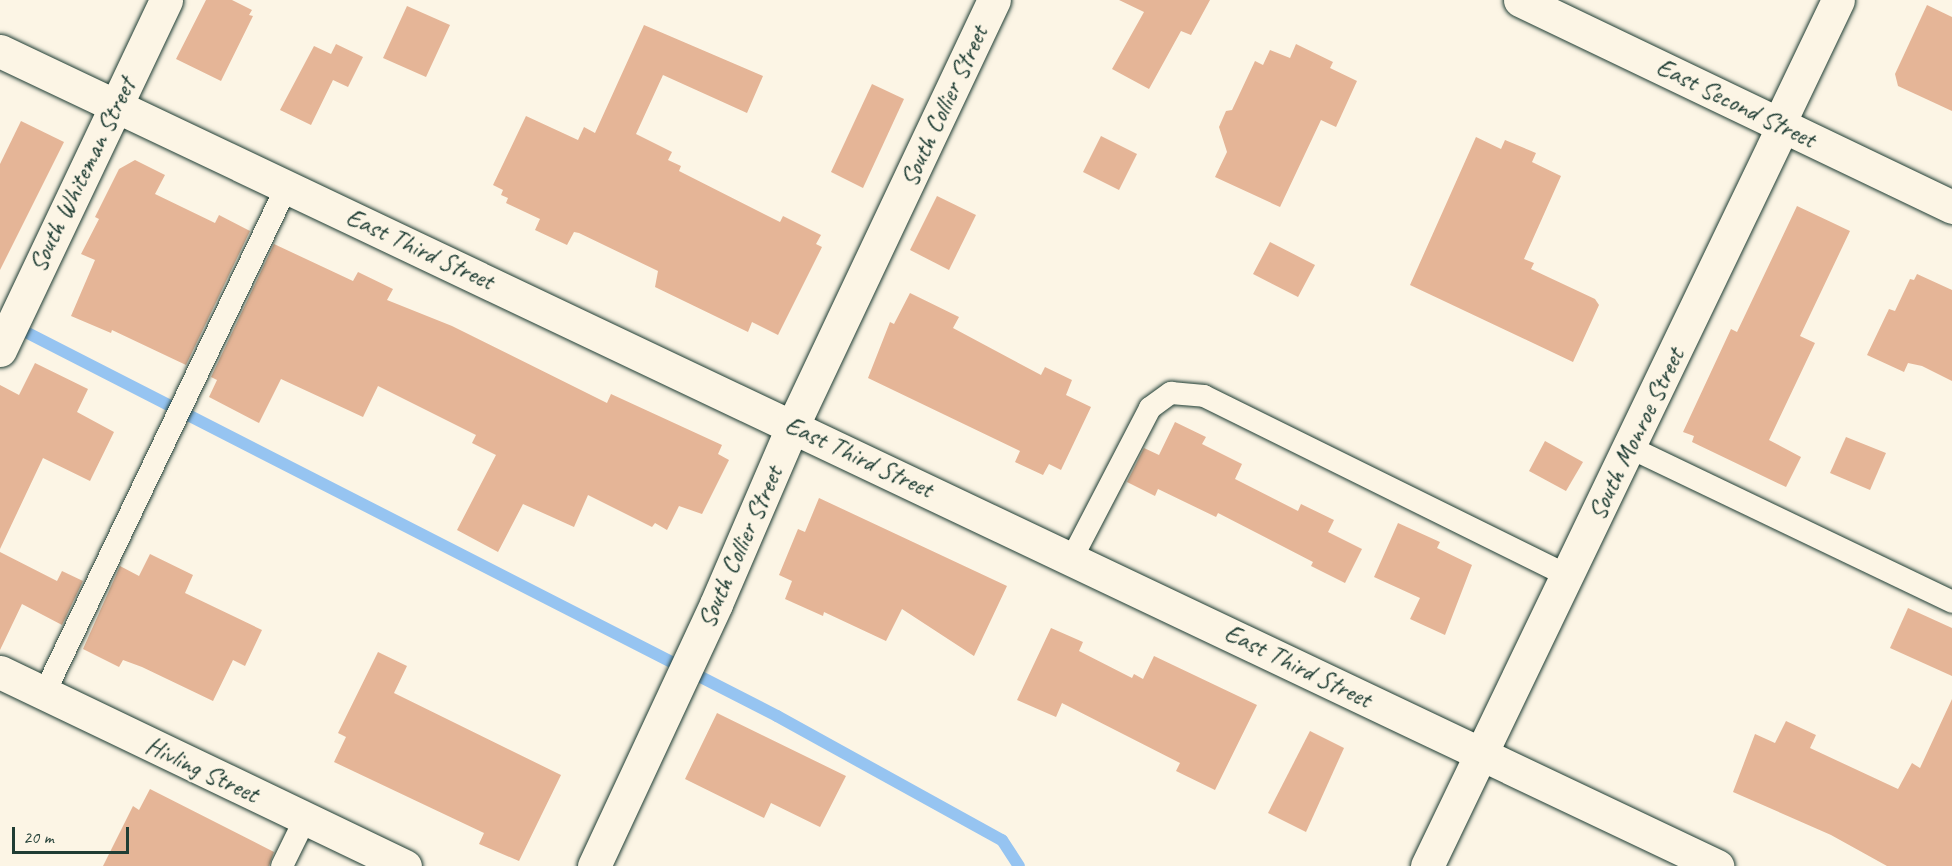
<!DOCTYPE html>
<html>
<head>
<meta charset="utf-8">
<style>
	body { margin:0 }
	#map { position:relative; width:1952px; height:866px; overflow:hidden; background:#fcf5e5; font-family:Caveat,sans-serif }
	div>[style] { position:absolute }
	.stream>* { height:12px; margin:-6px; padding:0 6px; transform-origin:6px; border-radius:6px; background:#96c4f1 }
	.building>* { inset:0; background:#e5b597 }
	.roads { filter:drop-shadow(0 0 2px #1f3d34) drop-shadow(0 0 2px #1f3d34) }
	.lane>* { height:22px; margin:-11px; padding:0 11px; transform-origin:11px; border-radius:11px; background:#fcf5e5 }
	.street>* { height:33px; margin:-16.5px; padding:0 16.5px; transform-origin:16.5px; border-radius:16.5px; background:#fcf5e5 }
	.secondary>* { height:33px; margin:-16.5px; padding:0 16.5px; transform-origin:16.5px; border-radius:16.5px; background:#fcf5e5 }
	span { translate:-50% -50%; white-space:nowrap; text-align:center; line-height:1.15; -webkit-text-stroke:4.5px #fcf5e5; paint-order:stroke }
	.street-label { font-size:26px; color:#1f3d34 }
	.scale { position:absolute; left:12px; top:827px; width:117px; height:27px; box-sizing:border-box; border:3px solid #1f3d34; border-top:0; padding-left:8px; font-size:18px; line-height:21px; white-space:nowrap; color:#1f3d34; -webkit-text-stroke:4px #fcf5e5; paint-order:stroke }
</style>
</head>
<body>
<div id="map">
	<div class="stream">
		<div style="left:14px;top:326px;width:857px;rotate:27.07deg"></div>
		<div style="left:777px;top:716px;width:257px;rotate:28.9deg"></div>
		<div style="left:1002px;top:840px;width:31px;rotate:57deg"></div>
	</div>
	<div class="building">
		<div style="clip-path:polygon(206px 0,232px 0,252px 10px,249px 15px,253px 16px,221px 81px,176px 59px)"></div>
		<div style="clip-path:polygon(1119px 0,1210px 0,1191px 35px,1181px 31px,1149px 89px,1112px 69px,1144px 12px)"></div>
		<div style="clip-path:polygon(1927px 5px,1952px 17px,1952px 111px,1898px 86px,1895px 74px)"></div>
		<div style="clip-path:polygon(407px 6px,450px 25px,426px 77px,383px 58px)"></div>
		<div style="clip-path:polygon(644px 25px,763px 76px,747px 113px,663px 75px,636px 134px,672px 152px,668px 160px,681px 166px,679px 171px,780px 222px,783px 216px,821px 235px,816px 244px,822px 247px,778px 335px,752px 322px,748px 332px,655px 287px,658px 271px,579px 233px,574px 232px,567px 245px,535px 230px,540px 219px,506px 203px,508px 198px,501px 195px,503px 190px,493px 185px,526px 116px,578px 140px,584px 127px,595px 133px)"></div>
		<div style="clip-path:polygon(336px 44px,363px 57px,348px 87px,333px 80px,311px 125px,280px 110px,314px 46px,331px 54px)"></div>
		<div style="clip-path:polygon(1296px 44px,1333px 62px,1330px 68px,1357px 81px,1336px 127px,1321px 120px,1280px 207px,1215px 177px,1227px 152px,1219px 127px,1226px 111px,1232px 110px,1255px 61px,1263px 65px,1270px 50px,1290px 58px)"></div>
		<div style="clip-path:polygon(872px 84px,904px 99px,863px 188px,831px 172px)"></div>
		<div style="clip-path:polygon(21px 121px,64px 142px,0 270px,0 164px)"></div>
		<div style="clip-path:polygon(1101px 136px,1137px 154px,1119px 190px,1083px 172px)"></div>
		<div style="clip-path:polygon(1476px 137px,1501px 149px,1505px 140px,1536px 153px,1532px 162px,1561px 176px,1524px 259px,1534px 263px,1531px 269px,1595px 299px,1599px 305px,1573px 362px,1410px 285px)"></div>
		<div style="clip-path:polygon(135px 160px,165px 175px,155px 194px,215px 223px,219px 215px,250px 231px,186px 365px,112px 330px,111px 333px,71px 316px,95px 260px,81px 254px,99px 219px,95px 217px,119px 169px)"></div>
		<div style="clip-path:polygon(937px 196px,976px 215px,949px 270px,910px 250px)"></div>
		<div style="clip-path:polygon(1797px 206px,1850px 231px,1800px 336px,1815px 343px,1769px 440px,1801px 457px,1786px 487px,1692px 442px,1694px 436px,1683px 432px,1731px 329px,1737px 332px)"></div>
		<div style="clip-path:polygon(1270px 242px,1315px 265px,1298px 297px,1253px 274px)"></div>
		<div style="clip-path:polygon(274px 244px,353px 281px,358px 272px,393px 289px,387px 300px,452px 326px,607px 403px,611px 394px,722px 445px,718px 454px,729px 460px,702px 514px,679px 506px,667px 530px,655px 523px,652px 527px,588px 495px,574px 527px,523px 504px,498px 552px,457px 530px,496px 455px,472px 443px,476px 435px,378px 386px,363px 417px,281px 379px,259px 423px,209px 397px,217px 380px,211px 377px)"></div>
		<div style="clip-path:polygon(1917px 274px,1952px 290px,1952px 381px,1922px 366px,1908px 363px,1904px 372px,1867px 355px,1889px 309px,1895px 311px,1910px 279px,1914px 280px)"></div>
		<div style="clip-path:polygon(910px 293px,959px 317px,953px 328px,1041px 375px,1045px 367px,1072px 380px,1066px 395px,1091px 407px,1061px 470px,1049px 464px,1043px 475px,1015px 462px,1020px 451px,868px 378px,890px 322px,894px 324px)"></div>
		<div style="clip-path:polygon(35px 363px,88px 389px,77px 412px,114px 432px,90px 481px,43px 458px,0 549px,0 385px,19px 395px)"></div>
		<div style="clip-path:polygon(1175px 422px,1206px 437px,1202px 444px,1242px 464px,1235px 479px,1298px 511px,1301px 504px,1334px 520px,1328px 532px,1362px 549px,1345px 583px,1311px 566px,1313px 562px,1218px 513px,1216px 517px,1158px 489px,1155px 496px,1127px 482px,1144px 448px,1159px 455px)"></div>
		<div style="clip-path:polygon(1846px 437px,1886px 453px,1870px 490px,1830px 473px)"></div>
		<div style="clip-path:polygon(1545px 441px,1583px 462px,1566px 491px,1529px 471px)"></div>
		<div style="clip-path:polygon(819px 498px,1007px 586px,974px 656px,902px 609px,886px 641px,824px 612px,823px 616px,785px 599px,792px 581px,779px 575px,798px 529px,805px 532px)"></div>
		<div style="clip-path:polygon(1398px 523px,1440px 542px,1437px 548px,1472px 565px,1445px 635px,1410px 619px,1420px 598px,1374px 577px)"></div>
		<div style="clip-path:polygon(0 552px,57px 581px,62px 571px,83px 581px,62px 625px,22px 604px,0 650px)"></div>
		<div style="clip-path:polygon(150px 554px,193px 575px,185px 593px,262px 630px,245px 666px,233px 660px,213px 701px,142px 667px,123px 660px,119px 667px,83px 649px,120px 566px,139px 576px)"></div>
		<div style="clip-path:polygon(1908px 608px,1952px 628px,1952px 676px,1890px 648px)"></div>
		<div style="clip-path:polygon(1051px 628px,1083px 642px,1079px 651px,1132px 678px,1134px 674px,1143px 679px,1154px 656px,1257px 705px,1215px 790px,1176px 771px,1180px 763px,1062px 703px,1056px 717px,1017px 700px)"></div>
		<div style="clip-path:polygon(378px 652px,407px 666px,394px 693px,561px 775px,519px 861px,479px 844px,484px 833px,334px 762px,346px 737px,338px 733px)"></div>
		<div style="clip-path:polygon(1952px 699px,1952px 866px,1887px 866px,1831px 835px,1733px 792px,1755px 734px,1775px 743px,1786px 721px,1816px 735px,1810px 748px,1898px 789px,1912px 763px,1920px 768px)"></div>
		<div style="clip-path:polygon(717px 713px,846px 776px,820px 827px,771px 803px,764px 818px,685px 779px)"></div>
		<div style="clip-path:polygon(1310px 731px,1344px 748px,1306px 832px,1268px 813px)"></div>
		<div style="clip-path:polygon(150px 789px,274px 852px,269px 866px,103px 866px,133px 806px,139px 810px)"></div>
	</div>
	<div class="roads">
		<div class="lane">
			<div style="left:1629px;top:447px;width:358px;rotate:25.6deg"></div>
			<div style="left:1072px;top:558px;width:169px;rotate:-62.5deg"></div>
			<div style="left:1150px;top:408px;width:26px;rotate:-36deg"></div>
			<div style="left:1171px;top:393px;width:33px;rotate:5deg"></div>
			<div style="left:1204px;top:396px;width:406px;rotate:26.3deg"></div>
			<div style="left:44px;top:694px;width:563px;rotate:-64.44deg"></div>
			<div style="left:282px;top:866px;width:52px;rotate:-63.9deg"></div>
		</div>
		<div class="street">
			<div style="left:0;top:51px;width:1901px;rotate:25.39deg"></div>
			<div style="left:0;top:350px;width:387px;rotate:-64.6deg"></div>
			<div style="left:0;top:672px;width:449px;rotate:25.6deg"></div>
			<div style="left:594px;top:866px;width:289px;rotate:-65deg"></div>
			<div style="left:716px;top:604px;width:195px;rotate:-66.7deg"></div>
			<div style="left:793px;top:425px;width:470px;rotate:-64.7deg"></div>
			<div style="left:1427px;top:866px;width:821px;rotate:-64.31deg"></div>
			<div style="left:1783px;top:126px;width:11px;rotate:-90deg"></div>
			<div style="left:1783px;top:115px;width:127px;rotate:-64.4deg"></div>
		</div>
		<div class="secondary">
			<div style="left:1520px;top:0;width:479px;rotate:25.6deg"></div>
		</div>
	</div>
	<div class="street-label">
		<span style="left:1736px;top:103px;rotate:26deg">East Second Street</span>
		<span style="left:944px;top:106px;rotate:-65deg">South Collier Street</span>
		<span style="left:82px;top:175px;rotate:-64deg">South Whiteman Street</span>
		<span style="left:420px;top:249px;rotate:25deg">East Third Street</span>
		<span style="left:1636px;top:434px;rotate:-64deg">South Monroe Street</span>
		<span style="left:859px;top:457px;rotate:25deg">East Third Street</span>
		<span style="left:740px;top:547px;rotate:-66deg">South Collier Street</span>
		<span style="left:1298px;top:666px;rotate:26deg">East Third Street</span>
		<span style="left:202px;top:770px;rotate:25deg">Hivling Street</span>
	</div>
	<div class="scale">20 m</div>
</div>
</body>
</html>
